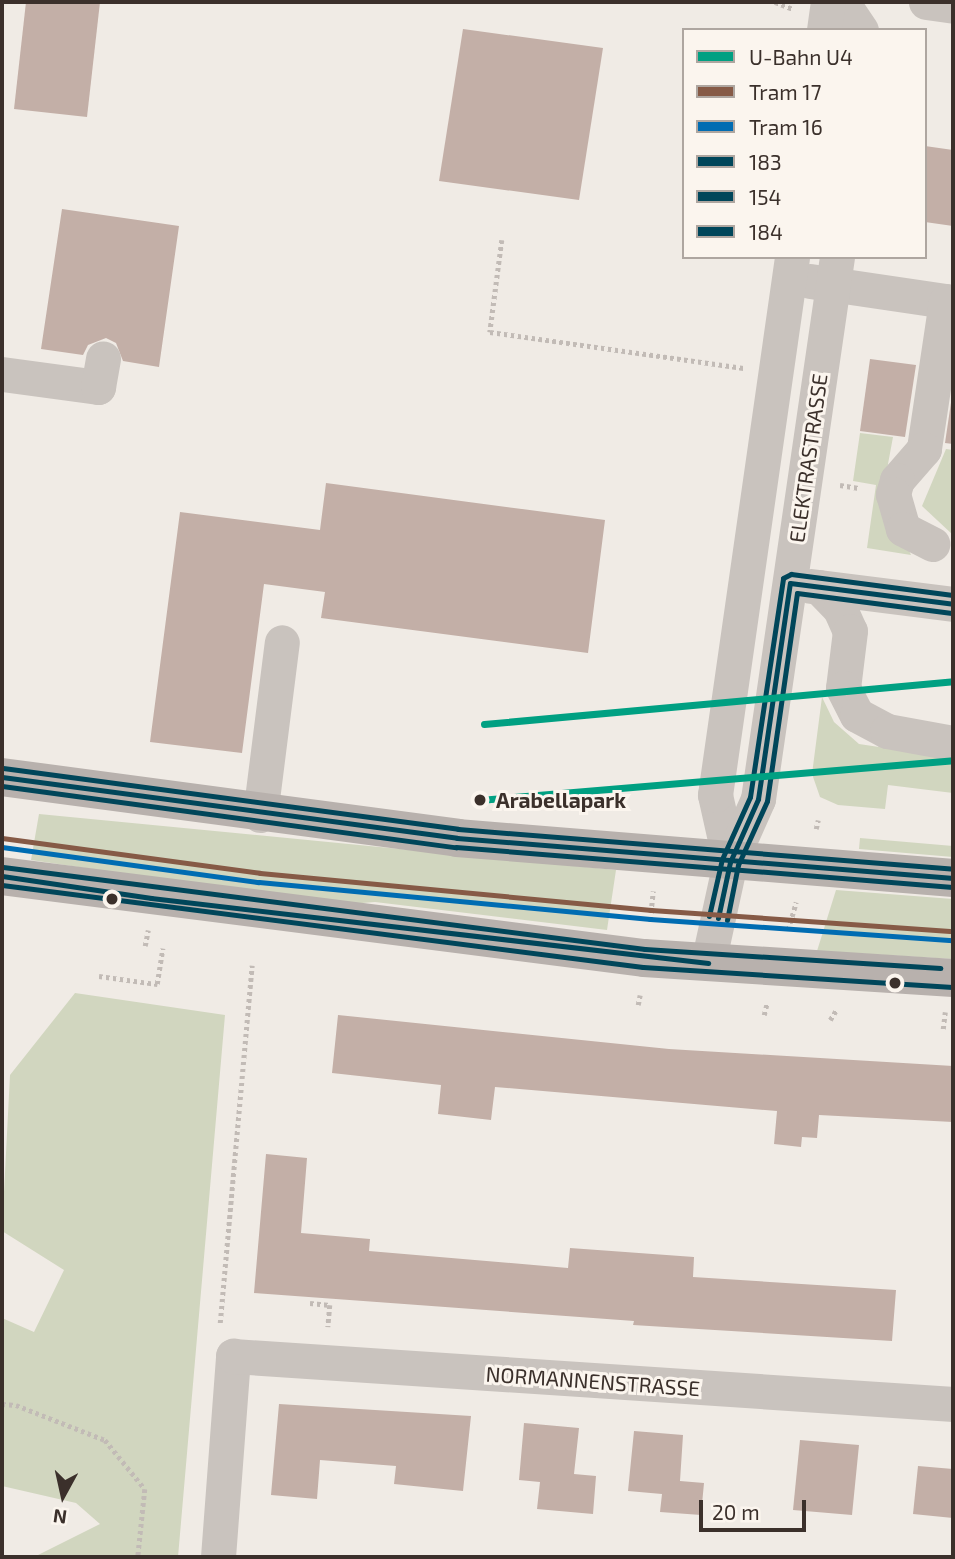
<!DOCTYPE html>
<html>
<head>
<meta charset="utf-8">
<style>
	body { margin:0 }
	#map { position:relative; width:955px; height:1559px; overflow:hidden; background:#f0ebe5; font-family:"Exo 2",sans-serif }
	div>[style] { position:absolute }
	.green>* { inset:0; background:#d1d6bf }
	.building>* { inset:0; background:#c3afa7 }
	.path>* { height:4.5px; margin-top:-2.25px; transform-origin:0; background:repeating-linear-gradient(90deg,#c2bbb6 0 3.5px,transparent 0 7px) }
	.minor>* { height:35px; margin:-17.5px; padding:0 17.5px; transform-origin:17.5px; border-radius:17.5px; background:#c9c3be }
	.major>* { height:38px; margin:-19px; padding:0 19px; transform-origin:19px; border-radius:19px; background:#b8b1ad }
	.bus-1>* { height:5px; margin:-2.5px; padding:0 2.5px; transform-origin:2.5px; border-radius:2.5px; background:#00465a }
	.bus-2>* { height:5px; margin:-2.5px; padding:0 2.5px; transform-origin:2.5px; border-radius:2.5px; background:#00465a }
	.bus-3>* { height:5px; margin:-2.5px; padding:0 2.5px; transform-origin:2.5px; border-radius:2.5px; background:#00465a }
	.tram-1>* { height:5px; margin:-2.5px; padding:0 2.5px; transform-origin:2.5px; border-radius:2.5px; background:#865a46 }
	.tram-2>* { height:5px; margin:-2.5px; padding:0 2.5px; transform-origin:2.5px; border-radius:2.5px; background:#006cb2 }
	.metro-1>* { height:7px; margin:-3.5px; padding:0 3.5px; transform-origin:3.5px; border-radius:3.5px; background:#00a082 }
	.dots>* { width:19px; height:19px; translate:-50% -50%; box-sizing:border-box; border:4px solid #fbf5ee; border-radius:50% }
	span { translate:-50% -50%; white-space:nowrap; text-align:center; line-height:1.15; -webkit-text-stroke:6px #fbf5ee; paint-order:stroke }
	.street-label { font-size:21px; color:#3b302b }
	.stop-label { font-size:21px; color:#3b302b; font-weight:700 }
	.left { translate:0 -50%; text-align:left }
	.frame { position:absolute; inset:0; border:4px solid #3b302b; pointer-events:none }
	.legend { position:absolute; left:682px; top:28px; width:245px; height:231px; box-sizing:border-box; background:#fbf5ee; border:2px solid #aea6a0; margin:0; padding:9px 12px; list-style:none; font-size:21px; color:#3b302b }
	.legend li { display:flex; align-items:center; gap:14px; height:35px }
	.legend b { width:35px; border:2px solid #aea6a0 }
	.north { position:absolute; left:28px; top:1461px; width:70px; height:70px; -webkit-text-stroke:5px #fbf5ee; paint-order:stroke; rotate:188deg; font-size:19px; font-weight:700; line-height:28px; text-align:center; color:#3b302b }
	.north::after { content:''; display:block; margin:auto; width:24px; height:32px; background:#3b302b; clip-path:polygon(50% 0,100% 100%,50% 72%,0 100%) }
	.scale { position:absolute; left:699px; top:1500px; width:107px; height:32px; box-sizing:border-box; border:4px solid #3b302b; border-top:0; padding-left:9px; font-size:21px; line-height:24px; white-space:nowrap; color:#3b302b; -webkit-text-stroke:5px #fbf5ee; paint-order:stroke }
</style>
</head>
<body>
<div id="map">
	<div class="green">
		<div style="clip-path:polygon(860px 433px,893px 437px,883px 491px,911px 555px,867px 548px,876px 485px,853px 481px)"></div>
		<div style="clip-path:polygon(946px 449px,953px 450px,953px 535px,922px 506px)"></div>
		<div style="clip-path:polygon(822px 697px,834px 722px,859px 744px,953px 758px,953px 793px,888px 785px,885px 809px,838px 805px,820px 797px,812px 774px)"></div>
		<div style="clip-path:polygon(39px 814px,616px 870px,607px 930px,375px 902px,336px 905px,31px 860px)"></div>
		<div style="clip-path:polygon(860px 838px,953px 846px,953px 857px,859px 849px)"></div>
		<div style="clip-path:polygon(836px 890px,953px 899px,953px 959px,817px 951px)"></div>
		<div style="clip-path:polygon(75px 993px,225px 1015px,178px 1557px,34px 1557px,100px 1524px,76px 1503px,2px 1486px,2px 1318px,34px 1332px,64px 1270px,2px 1231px,10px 1075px)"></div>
	</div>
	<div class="building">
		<div style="clip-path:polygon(26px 2px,100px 2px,87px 117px,14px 109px)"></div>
		<div style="clip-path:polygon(463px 29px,603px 48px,579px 200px,439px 181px)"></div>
		<div style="clip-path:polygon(925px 146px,953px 150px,953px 226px,925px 222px)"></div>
		<div style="clip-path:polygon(62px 209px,179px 226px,159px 367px,123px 361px,116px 343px,106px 338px,88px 345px,83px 355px,41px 349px)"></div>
		<div style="clip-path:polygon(870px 359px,916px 365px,905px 437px,860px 431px)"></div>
		<div style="clip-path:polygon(953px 389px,953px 444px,945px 443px)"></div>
		<div style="clip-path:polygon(326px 483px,605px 520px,588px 653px,321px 618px,325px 592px,264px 584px,242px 753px,150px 742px,180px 512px,320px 530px)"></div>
		<div style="clip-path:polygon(338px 1015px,669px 1049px,953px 1066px,953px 1122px,819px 1115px,817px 1138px,802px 1137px,801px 1147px,774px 1144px,777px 1111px,495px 1087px,491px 1120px,438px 1114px,441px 1085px,332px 1073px)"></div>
		<div style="clip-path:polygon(266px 1154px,307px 1158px,301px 1233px,370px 1239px,369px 1251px,568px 1268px,570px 1248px,694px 1257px,693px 1277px,896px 1290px,892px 1341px,633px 1325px,634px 1321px,254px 1293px)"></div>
		<div style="clip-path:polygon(279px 1404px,471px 1416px,463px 1491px,394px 1484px,396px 1466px,320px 1460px,317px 1499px,271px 1495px)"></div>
		<div style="clip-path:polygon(524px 1423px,579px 1428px,574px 1474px,596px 1476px,593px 1514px,537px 1509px,540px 1482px,519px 1480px)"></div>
		<div style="clip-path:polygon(634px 1431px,683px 1435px,680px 1481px,704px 1483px,701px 1515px,660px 1512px,662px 1494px,628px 1491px)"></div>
		<div style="clip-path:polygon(800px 1440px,859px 1445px,852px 1515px,793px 1510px)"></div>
		<div style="clip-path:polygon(918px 1466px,953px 1469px,953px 1518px,913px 1514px)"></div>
	</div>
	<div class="path">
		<div style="left:775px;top:2px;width:19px;rotate:21deg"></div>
		<div style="left:502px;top:240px;width:93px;rotate:97.4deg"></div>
		<div style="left:490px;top:332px;width:256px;rotate:8.1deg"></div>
		<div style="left:840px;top:485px;width:19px;rotate:9deg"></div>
		<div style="left:816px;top:829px;width:9px;rotate:-77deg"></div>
		<div style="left:650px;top:920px;width:29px;rotate:-84deg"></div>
		<div style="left:788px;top:930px;width:29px;rotate:-74deg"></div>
		<div style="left:145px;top:946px;width:16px;rotate:-79deg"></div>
		<div style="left:99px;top:976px;width:59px;rotate:7.9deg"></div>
		<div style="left:157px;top:984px;width:36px;rotate:-81deg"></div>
		<div style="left:638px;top:1005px;width:10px;rotate:-79deg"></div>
		<div style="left:764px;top:1015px;width:12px;rotate:-76deg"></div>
		<div style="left:830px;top:1020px;width:13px;rotate:-58deg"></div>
		<div style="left:943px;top:1029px;width:17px;rotate:-83deg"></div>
		<div style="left:310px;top:1303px;width:20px;rotate:6deg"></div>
		<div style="left:330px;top:1305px;width:22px;rotate:95deg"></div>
		<div style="left:220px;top:1323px;width:359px;rotate:-84.9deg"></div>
		<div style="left:2px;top:1404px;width:14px;rotate:4deg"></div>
		<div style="left:16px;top:1405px;width:96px;rotate:21.5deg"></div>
		<div style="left:105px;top:1440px;width:63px;rotate:50.8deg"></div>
		<div style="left:145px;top:1489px;width:68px;rotate:95.9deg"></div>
	</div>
	<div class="minor">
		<div style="left:842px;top:2px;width:34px;rotate:56deg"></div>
		<div style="left:926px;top:2px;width:27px;rotate:8deg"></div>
		<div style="left:824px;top:30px;width:28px;rotate:-82deg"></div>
		<div style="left:810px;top:281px;width:137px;rotate:8.4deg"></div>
		<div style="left:946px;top:301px;width:150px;rotate:98.5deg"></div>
		<div style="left:924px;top:449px;width:41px;rotate:131.1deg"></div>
		<div style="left:897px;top:480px;width:15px;rotate:106deg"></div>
		<div style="left:893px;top:494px;width:36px;rotate:74deg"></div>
		<div style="left:903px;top:529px;width:33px;rotate:27deg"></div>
		<div style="left:2px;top:374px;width:97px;rotate:7.7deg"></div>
		<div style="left:98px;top:387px;width:29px;rotate:-80deg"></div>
		<div style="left:811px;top:586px;width:143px;rotate:7.2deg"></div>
		<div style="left:819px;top:587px;width:30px;rotate:46deg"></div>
		<div style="left:840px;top:609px;width:24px;rotate:66deg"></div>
		<div style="left:850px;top:631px;width:57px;rotate:97deg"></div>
		<div style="left:843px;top:688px;width:30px;rotate:63deg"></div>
		<div style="left:857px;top:715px;width:34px;rotate:28deg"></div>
		<div style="left:887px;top:731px;width:67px;rotate:10.3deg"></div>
		<div style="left:260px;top:815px;width:174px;rotate:-82.8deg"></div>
		<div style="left:730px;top:862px;width:69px;rotate:-102.6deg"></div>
		<div style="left:715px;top:795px;width:543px;rotate:-81.85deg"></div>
		<div style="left:708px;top:963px;width:103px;rotate:-77.7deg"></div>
		<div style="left:730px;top:862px;width:69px;rotate:-66deg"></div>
		<div style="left:758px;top:799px;width:548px;rotate:-81.71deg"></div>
		<div style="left:218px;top:1557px;width:202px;rotate:-85.7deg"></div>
		<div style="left:233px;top:1356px;width:722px;rotate:3.81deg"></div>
	</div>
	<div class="major">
		<div style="left:2px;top:777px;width:459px;rotate:7.6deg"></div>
		<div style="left:457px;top:838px;width:498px;rotate:4.6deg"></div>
		<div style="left:2px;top:876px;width:647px;rotate:7.28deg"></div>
		<div style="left:644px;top:958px;width:310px;rotate:3.7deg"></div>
	</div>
	<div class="bus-1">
		<div style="left:790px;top:583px;width:164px;rotate:7.3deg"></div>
		<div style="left:2px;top:777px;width:459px;rotate:7.6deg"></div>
		<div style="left:457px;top:838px;width:498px;rotate:4.6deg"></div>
		<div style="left:2px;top:876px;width:151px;rotate:8.4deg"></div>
		<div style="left:151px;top:898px;width:561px;rotate:6.66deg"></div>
		<div style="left:718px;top:918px;width:57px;rotate:-77.9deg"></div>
		<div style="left:730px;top:862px;width:69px;rotate:-66deg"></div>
		<div style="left:758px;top:799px;width:218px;rotate:-81.6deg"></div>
	</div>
	<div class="bus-2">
		<div style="left:2px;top:786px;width:458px;rotate:7.7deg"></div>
		<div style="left:456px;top:847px;width:498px;rotate:4.6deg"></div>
		<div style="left:2px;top:885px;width:646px;rotate:7.29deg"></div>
		<div style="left:643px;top:967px;width:310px;rotate:3.7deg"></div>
		<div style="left:727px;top:920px;width:56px;rotate:-78.7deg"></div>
		<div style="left:738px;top:865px;width:70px;rotate:-65.6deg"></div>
		<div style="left:767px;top:801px;width:210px;rotate:-81.8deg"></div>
		<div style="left:797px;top:593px;width:156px;rotate:7.4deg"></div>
	</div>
	<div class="bus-3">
		<div style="left:3px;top:768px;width:459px;rotate:7.6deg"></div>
		<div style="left:458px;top:829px;width:497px;rotate:4.6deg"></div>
		<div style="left:3px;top:867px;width:647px;rotate:7.28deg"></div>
		<div style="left:645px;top:949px;width:296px;rotate:3.7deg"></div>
		<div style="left:709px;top:916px;width:58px;rotate:-77.2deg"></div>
		<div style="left:722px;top:859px;width:68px;rotate:-65.7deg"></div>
		<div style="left:750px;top:797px;width:221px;rotate:-81.4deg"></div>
		<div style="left:783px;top:578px;width:9px;rotate:-27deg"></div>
		<div style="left:791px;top:574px;width:163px;rotate:7.4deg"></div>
	</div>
	<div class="tram-1">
		<div style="left:2px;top:838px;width:260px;rotate:7.7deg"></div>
		<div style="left:260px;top:873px;width:393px;rotate:5.4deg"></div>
		<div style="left:651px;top:910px;width:303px;rotate:4deg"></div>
	</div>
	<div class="tram-2">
		<div style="left:2px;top:847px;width:259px;rotate:7.8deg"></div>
		<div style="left:259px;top:882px;width:393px;rotate:5.4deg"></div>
		<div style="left:650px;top:919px;width:303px;rotate:4deg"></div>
	</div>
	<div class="metro-1">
		<div style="left:484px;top:724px;width:471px;rotate:-5.2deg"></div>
		<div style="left:479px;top:800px;width:476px;rotate:-4.8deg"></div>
	</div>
	<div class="dots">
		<div style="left:480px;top:800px;background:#3b302b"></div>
		<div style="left:112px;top:899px;background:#3b302b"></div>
		<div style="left:895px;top:983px;background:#3b302b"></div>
	</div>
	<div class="street-label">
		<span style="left:808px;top:458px;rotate:-82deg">ELEKTRASTRASSE</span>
		<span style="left:593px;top:1381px;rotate:4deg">NORMANNENSTRASSE</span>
	</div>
	<div class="stop-label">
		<span class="left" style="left:496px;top:800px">Arabellapark</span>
	</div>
	<div class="frame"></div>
	<ul class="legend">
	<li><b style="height:9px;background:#00a082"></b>U-Bahn U4</li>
	<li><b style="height:9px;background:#865a46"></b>Tram 17</li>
	<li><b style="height:9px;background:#006cb2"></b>Tram 16</li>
	<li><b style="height:9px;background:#00465a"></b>183</li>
	<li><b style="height:9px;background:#00465a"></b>154</li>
	<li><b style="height:9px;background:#00465a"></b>184</li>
	</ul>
	<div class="north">N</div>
	<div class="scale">20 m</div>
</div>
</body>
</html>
